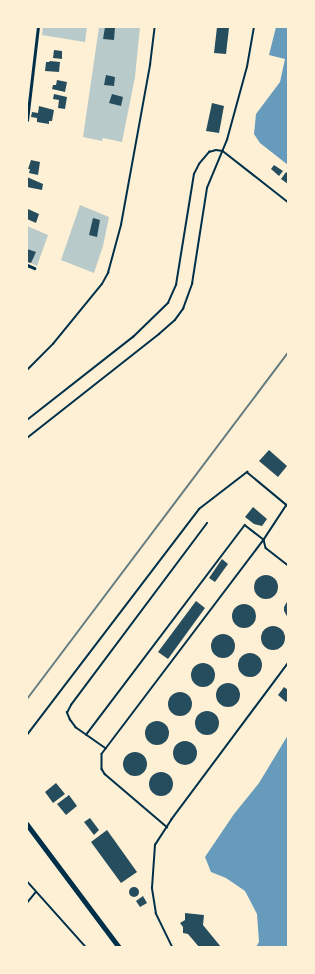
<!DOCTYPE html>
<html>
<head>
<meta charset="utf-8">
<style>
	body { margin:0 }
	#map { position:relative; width:315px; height:974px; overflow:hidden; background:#fdf0d5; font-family:"DejaVu Sans",sans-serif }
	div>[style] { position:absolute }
	.green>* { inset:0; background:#b9caca }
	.water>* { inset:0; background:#669bbc }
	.building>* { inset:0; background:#264d5e }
	.round { border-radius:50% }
	.service>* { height:1.5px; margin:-0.75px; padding:0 0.75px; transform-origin:0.75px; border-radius:0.75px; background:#003049 }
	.minor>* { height:3px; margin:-1.5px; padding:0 1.5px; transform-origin:1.5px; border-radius:1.5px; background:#003049 }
	.primary>* { height:4.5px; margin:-2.25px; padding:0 2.25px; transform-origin:2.25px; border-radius:2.25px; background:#003049 }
	.rail>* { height:2px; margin:-1px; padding:0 1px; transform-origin:1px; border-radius:1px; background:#657d81 }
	span { translate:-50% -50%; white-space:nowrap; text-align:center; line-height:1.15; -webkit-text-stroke:3.5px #fdf0d5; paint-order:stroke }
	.frame { position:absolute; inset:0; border:28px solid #fdf0d5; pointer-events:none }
</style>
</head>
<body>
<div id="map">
	<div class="green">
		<div style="clip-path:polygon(43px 27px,87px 27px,85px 42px,42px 35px)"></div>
		<div style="clip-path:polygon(99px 27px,140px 27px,135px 77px,122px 142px,103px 138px,102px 141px,83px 137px)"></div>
		<div style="clip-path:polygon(80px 205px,109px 217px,103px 246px,94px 273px,61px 260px)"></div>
		<div style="clip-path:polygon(27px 226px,48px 235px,37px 266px,27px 261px)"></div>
	</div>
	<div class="water">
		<div style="clip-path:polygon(276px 27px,288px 27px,288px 165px,260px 143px,254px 134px,256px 114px,280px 82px,285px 59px,269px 55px)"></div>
		<div style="clip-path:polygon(288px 735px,288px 947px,256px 947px,259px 942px,257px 914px,245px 891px,226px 878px,211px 872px,205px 857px,234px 814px,259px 783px)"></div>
	</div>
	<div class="building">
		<div style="clip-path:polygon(105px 27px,115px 27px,114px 40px,103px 39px)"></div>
		<div style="clip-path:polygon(217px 27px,229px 28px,226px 54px,214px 53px)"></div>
		<div style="clip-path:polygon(54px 50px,62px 51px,62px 59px,53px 58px)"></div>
		<div style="clip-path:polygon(50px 61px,60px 62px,59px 72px,45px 71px,46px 62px,49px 62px)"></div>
		<div style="clip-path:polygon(106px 75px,115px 77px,114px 86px,104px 85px)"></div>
		<div style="clip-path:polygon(57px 80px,67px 82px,65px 92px,52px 89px,53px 85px,56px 85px)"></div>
		<div style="clip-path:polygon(54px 94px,67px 97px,65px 109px,58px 108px,59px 100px,53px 99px)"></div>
		<div style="clip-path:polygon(112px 94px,123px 97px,121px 106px,109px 103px)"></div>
		<div style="clip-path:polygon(212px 103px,224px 106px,219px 133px,206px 131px)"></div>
		<div style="clip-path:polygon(39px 106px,54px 110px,52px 121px,49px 121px,49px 124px,37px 122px,37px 118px,31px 117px,32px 112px,38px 113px)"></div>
		<div style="clip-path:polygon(31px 160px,40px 162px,38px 175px,29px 173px,30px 169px,28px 169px)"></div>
		<div style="clip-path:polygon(274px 165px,283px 171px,279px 176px,271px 169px)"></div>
		<div style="clip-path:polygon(286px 172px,288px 174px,288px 184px,281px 179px)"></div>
		<div style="clip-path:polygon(27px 177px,43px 184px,42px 190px,27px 187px)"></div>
		<div style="clip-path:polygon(28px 209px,39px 214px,36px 223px,27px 219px)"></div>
		<div style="clip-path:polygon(93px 218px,100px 220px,97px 237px,89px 235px)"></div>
		<div style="clip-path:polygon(27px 249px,36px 252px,31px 263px,27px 262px)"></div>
		<div style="clip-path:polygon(269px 450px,287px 466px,278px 477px,259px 461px)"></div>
		<div style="clip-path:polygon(253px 507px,267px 519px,262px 526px,254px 524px,245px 517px)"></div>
		<div style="clip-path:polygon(222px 559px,228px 564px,215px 582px,209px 578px)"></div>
		<div class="round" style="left:254px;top:575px;width:24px;height:24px"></div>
		<div style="clip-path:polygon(288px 600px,288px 618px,284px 611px,284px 607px)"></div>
		<div style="clip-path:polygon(196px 601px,205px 608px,168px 659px,158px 652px)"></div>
		<div class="round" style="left:232px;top:604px;width:24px;height:24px"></div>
		<div class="round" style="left:261px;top:626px;width:24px;height:24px"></div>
		<div class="round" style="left:211px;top:634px;width:24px;height:24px"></div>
		<div class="round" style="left:238px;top:653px;width:24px;height:24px"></div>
		<div class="round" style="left:191px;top:663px;width:24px;height:24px"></div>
		<div class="round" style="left:216px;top:683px;width:24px;height:24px"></div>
		<div style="clip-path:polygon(284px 687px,288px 690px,288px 699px,286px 702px,278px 695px)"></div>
		<div class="round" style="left:168px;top:692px;width:24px;height:24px"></div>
		<div class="round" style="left:195px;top:711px;width:24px;height:24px"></div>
		<div class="round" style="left:145px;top:721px;width:24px;height:24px"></div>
		<div class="round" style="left:173px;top:741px;width:24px;height:24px"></div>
		<div class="round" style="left:123px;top:752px;width:24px;height:24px"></div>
		<div class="round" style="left:149px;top:772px;width:24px;height:24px"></div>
		<div style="clip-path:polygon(56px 783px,65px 794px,53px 803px,45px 792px)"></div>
		<div style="clip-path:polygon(69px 795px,77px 806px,66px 815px,57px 804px)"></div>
		<div style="clip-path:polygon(90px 818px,99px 830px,94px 835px,84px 822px)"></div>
		<div style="clip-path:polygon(107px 830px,137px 872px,121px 883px,91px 842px)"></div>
		<div class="round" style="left:129px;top:887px;width:10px;height:10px"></div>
		<div style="clip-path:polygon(143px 896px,147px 903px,140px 907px,136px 901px)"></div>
		<div style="clip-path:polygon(185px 913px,204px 915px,203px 925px,221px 947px,199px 947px,188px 934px,183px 933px,183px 927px,180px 923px,185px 920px)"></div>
	</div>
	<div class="service">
		<div style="left:27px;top:370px;width:37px;rotate:-45deg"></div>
		<div style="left:53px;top:344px;width:77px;rotate:-50.8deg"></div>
		<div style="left:102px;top:284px;width:13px;rotate:-61deg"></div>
		<div style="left:108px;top:273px;width:50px;rotate:-74.8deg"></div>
		<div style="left:121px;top:225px;width:163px;rotate:-79.7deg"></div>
		<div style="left:150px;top:65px;width:38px;rotate:-83deg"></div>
		<div style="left:27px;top:420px;width:135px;rotate:-38.1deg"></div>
		<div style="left:133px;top:337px;width:49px;rotate:-44.2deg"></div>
		<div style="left:168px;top:303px;width:20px;rotate:-66deg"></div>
		<div style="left:176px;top:285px;width:112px;rotate:-80.8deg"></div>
		<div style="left:194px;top:174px;width:11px;rotate:-63deg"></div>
		<div style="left:199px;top:164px;width:16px;rotate:-50deg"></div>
		<div style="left:209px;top:152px;width:7px;rotate:-16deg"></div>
		<div style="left:216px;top:150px;width:7px;rotate:8deg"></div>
		<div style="left:223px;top:151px;width:83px;rotate:38.1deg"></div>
		<div style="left:27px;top:438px;width:168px;rotate:-38.2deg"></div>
		<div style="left:159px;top:334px;width:21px;rotate:-41deg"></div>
		<div style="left:175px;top:320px;width:14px;rotate:-54deg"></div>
		<div style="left:183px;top:309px;width:27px;rotate:-70deg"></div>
		<div style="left:192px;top:284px;width:97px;rotate:-81.1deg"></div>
		<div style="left:207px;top:188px;width:52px;rotate:-67.4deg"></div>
		<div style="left:227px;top:140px;width:76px;rotate:-74.7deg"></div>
		<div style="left:247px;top:67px;width:41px;rotate:-80.1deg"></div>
		<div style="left:287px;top:505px;width:42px;rotate:123.3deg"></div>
		<div style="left:264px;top:540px;width:8px;rotate:76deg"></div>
		<div style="left:266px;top:548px;width:28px;rotate:38deg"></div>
		<div style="left:27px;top:735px;width:284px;rotate:-52.7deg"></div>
		<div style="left:199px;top:509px;width:61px;rotate:-37.6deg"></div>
		<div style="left:247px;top:472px;width:53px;rotate:39.7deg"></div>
		<div style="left:86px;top:735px;width:263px;rotate:-52.9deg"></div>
		<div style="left:245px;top:525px;width:24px;rotate:38deg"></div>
		<div style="left:264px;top:540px;width:268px;rotate:127.1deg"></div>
		<div style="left:102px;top:754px;width:15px;rotate:90deg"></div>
		<div style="left:102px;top:769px;width:6px;rotate:59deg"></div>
		<div style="left:105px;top:774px;width:82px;rotate:40.5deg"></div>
		<div style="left:106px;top:749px;width:37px;rotate:-145deg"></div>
		<div style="left:76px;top:728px;width:10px;rotate:-127deg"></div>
		<div style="left:70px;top:720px;width:8px;rotate:-113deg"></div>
		<div style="left:67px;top:713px;width:9px;rotate:-63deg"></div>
		<div style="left:71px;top:705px;width:227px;rotate:-53.2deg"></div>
		<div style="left:27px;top:881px;width:89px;rotate:48.2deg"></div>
		<div style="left:27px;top:903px;width:14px;rotate:-51deg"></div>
		<div style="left:172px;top:947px;width:37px;rotate:-116deg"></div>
		<div style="left:156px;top:914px;width:26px;rotate:-99deg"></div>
		<div style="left:152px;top:888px;width:43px;rotate:-86deg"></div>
		<div style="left:155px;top:845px;width:30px;rotate:-57deg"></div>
		<div style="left:171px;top:820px;width:196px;rotate:-53.3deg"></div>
	</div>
	<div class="minor">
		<div style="left:27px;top:120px;width:94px;rotate:-83.3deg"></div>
		<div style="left:27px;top:265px;width:8px;rotate:23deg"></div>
	</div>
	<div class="primary">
		<div style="left:27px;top:824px;width:154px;rotate:53.2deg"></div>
	</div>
	<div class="rail">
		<div style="left:27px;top:699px;width:433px;rotate:-53deg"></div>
	</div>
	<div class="frame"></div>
</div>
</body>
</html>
